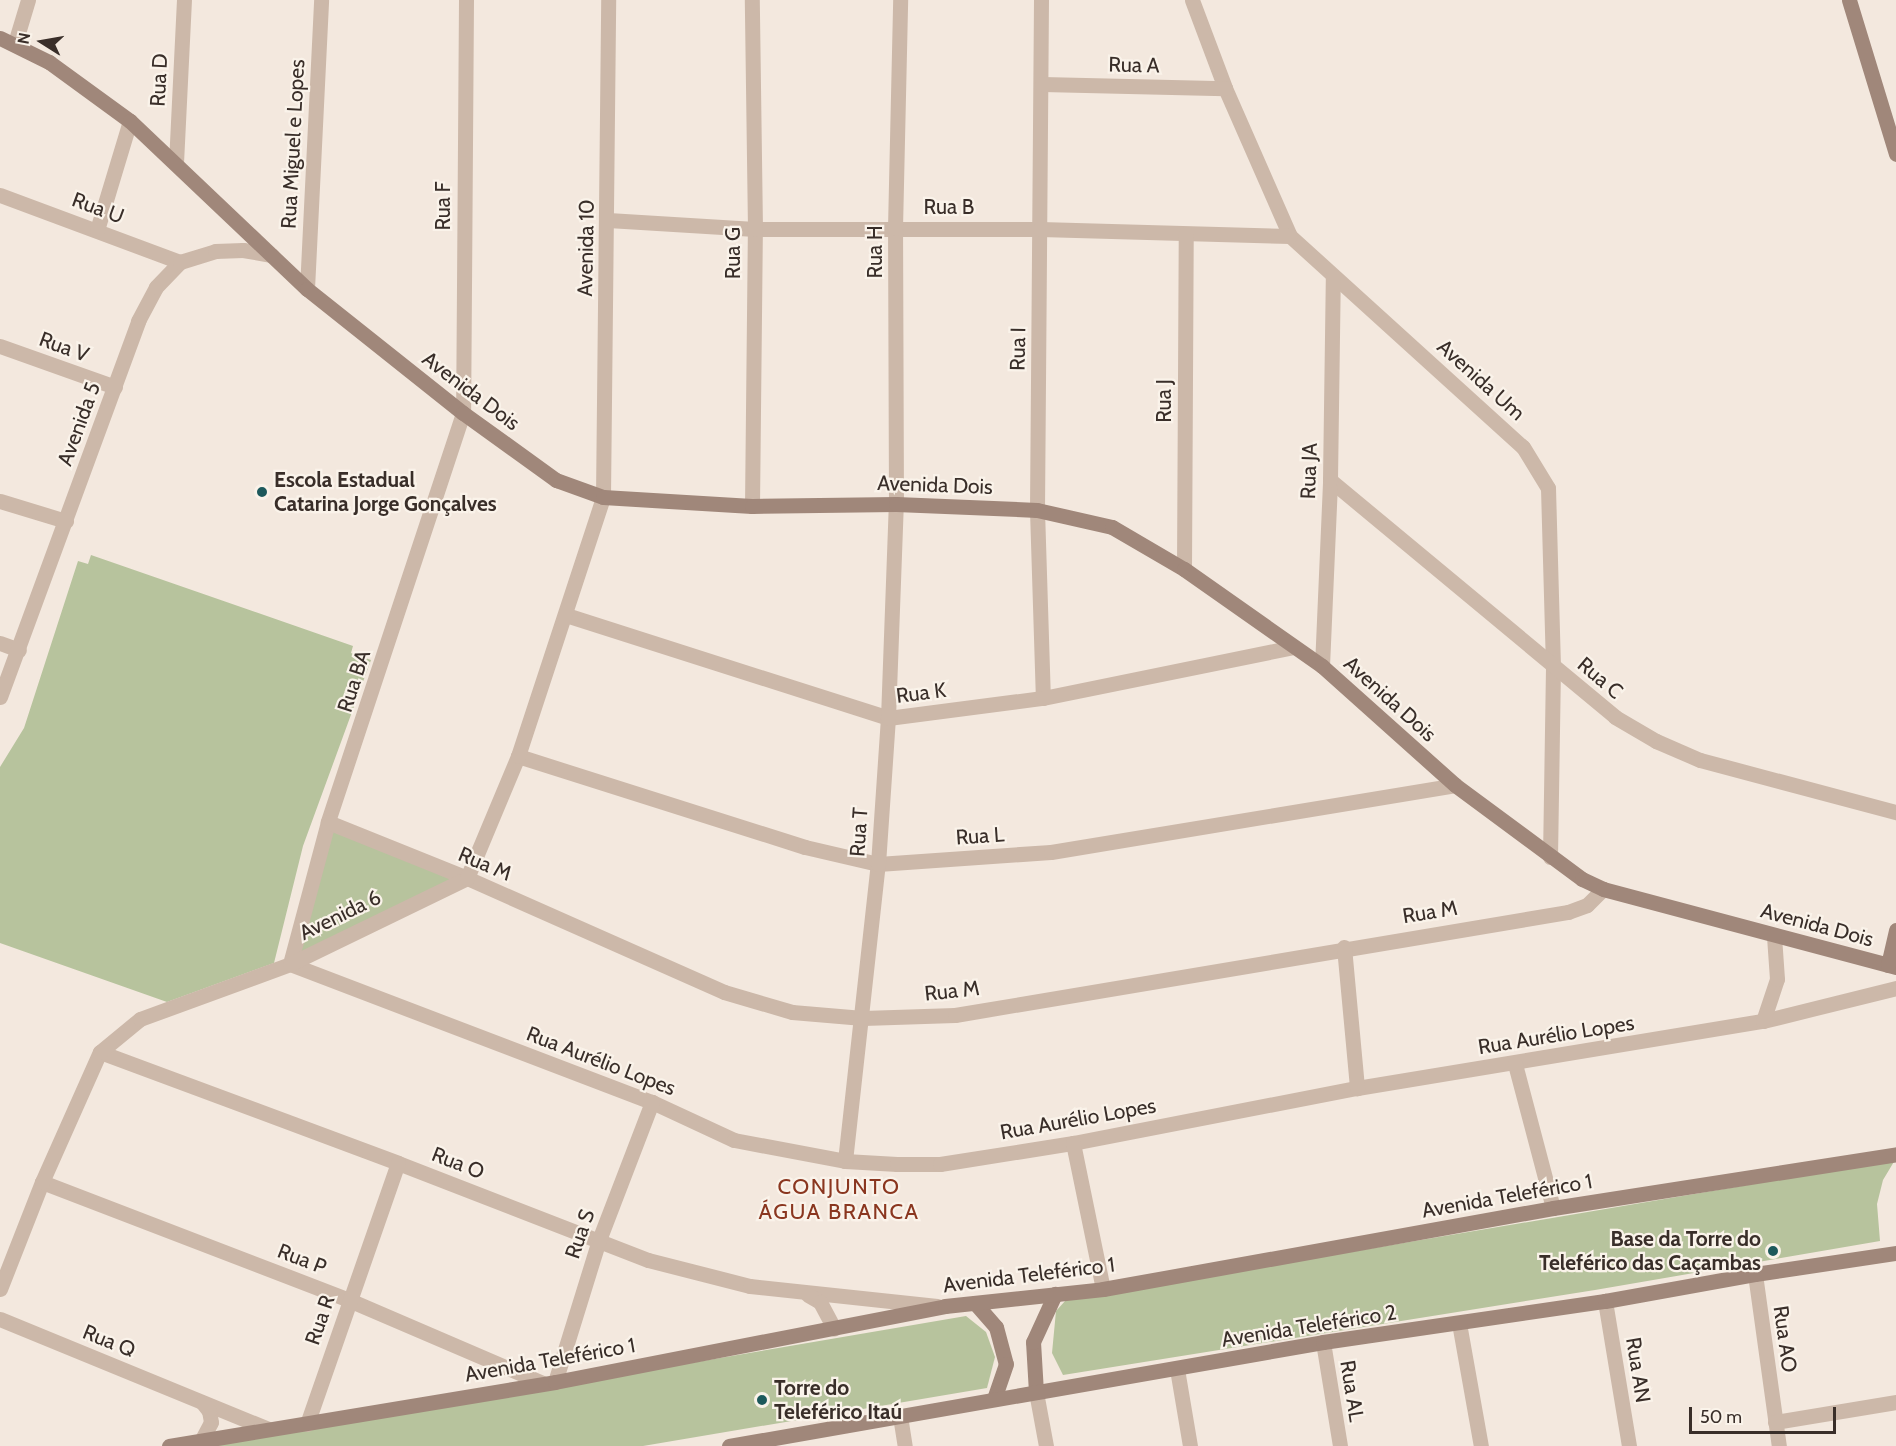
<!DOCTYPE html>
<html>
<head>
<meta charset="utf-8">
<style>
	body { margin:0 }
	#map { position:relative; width:1896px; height:1446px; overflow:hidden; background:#f3e8de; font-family:Cabin,sans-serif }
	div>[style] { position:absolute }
	.green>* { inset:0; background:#b7c39d }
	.street>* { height:15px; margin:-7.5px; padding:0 7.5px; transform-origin:7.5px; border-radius:7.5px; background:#ccb8a9 }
	.secondary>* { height:15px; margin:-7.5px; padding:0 7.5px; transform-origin:7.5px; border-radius:7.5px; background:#a0877a }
	.dots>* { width:16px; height:16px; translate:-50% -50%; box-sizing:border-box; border:3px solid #faf3ea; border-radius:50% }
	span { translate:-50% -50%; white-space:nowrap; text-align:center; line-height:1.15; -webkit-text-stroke:4.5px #faf3ea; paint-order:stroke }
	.street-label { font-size:21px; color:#392e29 }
	.poi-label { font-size:21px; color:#392e29; font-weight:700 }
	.left { translate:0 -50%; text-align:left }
	.right { translate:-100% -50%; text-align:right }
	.neighbourhood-label { font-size:22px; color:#8a361f; letter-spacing:1.5px }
	.north { position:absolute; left:12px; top:12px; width:60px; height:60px; -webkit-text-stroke:4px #faf3ea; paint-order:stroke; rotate:281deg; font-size:16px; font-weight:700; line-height:24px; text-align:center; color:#392e29 }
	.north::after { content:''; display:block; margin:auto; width:21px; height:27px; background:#392e29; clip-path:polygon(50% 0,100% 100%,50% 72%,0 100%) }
	.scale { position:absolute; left:1689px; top:1407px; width:147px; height:27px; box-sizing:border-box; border:3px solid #392e29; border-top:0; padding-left:8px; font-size:18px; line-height:21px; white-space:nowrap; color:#392e29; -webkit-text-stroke:4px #faf3ea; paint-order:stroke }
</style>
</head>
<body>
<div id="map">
	<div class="green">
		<div style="clip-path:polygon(91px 555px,353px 646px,351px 653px,371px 660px,303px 846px,274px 963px,167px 1002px,0 943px,0 767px,24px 728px,78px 561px,88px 564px)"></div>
		<div style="clip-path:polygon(328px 822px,467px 878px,290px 964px)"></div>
		<div style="clip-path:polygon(1895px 1160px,1883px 1180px,1877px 1204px,1880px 1241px,1595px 1290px,1063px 1375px,1052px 1353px,1056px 1311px,1066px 1300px)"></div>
		<div style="clip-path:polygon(966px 1316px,986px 1332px,995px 1357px,987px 1388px,643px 1446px,204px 1446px)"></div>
	</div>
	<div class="street">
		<div style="left:466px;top:0;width:413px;rotate:90.4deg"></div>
		<div style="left:463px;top:413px;width:431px;rotate:108.3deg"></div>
		<div style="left:328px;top:822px;width:147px;rotate:105deg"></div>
		<div style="left:290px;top:964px;width:387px;rotate:20.9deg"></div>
		<div style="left:652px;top:1102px;width:90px;rotate:24.9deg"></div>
		<div style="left:734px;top:1140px;width:113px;rotate:10.7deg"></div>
		<div style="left:845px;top:1161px;width:52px;rotate:3.3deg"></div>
		<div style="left:897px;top:1164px;width:43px"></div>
		<div style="left:940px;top:1164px;width:135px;rotate:-9deg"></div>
		<div style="left:1073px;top:1143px;width:289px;rotate:-11deg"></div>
		<div style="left:1357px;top:1088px;width:411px;rotate:-9.4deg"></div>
		<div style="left:1763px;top:1021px;width:137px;rotate:-13.9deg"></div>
		<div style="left:1041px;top:0;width:510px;rotate:90.45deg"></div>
		<div style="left:1037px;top:510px;width:188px;rotate:88.2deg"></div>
		<div style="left:1192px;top:0;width:94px;rotate:69.4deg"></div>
		<div style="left:1225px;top:88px;width:162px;rotate:66.3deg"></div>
		<div style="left:1290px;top:236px;width:314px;rotate:42.2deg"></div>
		<div style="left:1523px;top:447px;width:48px;rotate:58.6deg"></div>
		<div style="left:1548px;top:488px;width:179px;rotate:88.4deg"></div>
		<div style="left:1553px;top:667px;width:190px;rotate:90.9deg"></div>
		<div style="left:15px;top:43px;width:45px;rotate:-73.2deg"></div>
		<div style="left:1042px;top:84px;width:183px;rotate:1.3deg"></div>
		<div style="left:176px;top:163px;width:163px;rotate:-87.2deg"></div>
		<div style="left:0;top:195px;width:192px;rotate:20.4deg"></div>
		<div style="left:608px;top:220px;width:147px;rotate:3.5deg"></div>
		<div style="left:755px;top:229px;width:285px"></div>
		<div style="left:1040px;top:229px;width:250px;rotate:1.6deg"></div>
		<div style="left:97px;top:230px;width:114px;rotate:-73.2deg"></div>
		<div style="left:307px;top:289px;width:289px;rotate:-87.2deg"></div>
		<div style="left:0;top:346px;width:122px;rotate:19.6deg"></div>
		<div style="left:1330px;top:480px;width:371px;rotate:39.7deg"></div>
		<div style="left:1615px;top:717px;width:48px;rotate:30.3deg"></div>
		<div style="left:1656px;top:741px;width:48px;rotate:23.4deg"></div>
		<div style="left:1700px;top:760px;width:203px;rotate:14.9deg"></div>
		<div style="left:0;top:501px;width:69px;rotate:16.9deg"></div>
		<div style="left:752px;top:506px;width:277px;rotate:-89.4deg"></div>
		<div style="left:755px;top:229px;width:229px;rotate:-90.8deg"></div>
		<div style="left:1184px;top:569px;width:335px;rotate:-89.7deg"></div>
		<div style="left:566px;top:615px;width:338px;rotate:17.7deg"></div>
		<div style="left:888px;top:718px;width:156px;rotate:-7.4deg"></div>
		<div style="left:1043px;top:698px;width:255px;rotate:-11.5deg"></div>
		<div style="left:0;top:643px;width:20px;rotate:20deg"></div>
		<div style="left:1322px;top:666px;width:186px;rotate:-87.5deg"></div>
		<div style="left:1330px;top:480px;width:204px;rotate:-89.2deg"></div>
		<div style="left:0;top:697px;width:401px;rotate:-69.8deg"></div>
		<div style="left:138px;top:321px;width:38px;rotate:-62deg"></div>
		<div style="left:156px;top:287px;width:35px;rotate:-46deg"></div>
		<div style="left:180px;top:262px;width:37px;rotate:-17deg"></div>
		<div style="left:215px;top:251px;width:28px;rotate:-2deg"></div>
		<div style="left:243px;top:250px;width:29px;rotate:10deg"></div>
		<div style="left:518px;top:756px;width:301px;rotate:17.6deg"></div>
		<div style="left:805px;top:847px;width:75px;rotate:13.1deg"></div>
		<div style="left:878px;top:864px;width:173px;rotate:-4deg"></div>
		<div style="left:1051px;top:852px;width:410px;rotate:-9.4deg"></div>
		<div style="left:328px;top:822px;width:150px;rotate:21.9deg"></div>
		<div style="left:467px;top:878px;width:281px;rotate:23.9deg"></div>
		<div style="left:724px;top:992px;width:71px;rotate:16.4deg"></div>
		<div style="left:792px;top:1012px;width:71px;rotate:4.8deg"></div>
		<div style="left:863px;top:1018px;width:92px;rotate:-1.9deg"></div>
		<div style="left:955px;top:1015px;width:622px;rotate:-9.54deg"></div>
		<div style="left:1568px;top:912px;width:20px;rotate:-20deg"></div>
		<div style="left:1587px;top:905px;width:23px;rotate:-45deg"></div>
		<div style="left:1344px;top:947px;width:142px;rotate:84.7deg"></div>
		<div style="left:1763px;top:1021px;width:44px;rotate:-71.6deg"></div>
		<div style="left:1777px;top:979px;width:43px;rotate:-94deg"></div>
		<div style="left:100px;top:1052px;width:318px;rotate:20.4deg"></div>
		<div style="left:398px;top:1163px;width:268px;rotate:21.2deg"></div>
		<div style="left:648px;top:1260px;width:105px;rotate:14.3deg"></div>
		<div style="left:750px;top:1286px;width:188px;rotate:6.1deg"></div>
		<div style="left:1515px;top:1064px;width:149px;rotate:75.2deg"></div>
		<div style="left:1073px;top:1143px;width:149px;rotate:78.4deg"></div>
		<div style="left:845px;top:1161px;width:299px;rotate:-83.7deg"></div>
		<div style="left:878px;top:864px;width:146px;rotate:-86.1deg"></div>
		<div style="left:888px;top:718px;width:214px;rotate:-87.9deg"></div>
		<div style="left:896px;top:504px;width:276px;rotate:-90.2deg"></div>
		<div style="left:895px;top:228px;width:228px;rotate:-88.7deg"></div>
		<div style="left:42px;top:1182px;width:329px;rotate:21deg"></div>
		<div style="left:349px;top:1300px;width:211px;rotate:23.2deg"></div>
		<div style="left:1755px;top:1274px;width:174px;rotate:82.1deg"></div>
		<div style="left:0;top:1289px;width:115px;rotate:-68.6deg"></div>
		<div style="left:42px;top:1182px;width:142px;rotate:-66deg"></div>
		<div style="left:100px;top:1052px;width:52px;rotate:-39.5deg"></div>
		<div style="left:140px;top:1019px;width:160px;rotate:-20.1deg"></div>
		<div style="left:290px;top:964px;width:197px;rotate:-25.9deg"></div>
		<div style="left:467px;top:878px;width:132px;rotate:-67.3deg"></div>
		<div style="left:518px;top:756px;width:273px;rotate:-71.8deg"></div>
		<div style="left:603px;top:497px;width:497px;rotate:-89.4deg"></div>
		<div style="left:808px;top:1295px;width:14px;rotate:30deg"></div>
		<div style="left:820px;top:1302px;width:30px;rotate:62deg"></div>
		<div style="left:1605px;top:1301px;width:147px;rotate:80.6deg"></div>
		<div style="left:0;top:1319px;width:290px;rotate:22.3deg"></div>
		<div style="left:1459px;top:1323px;width:125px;rotate:79.9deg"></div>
		<div style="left:1323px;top:1342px;width:105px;rotate:80.7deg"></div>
		<div style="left:1177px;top:1369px;width:78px;rotate:80.4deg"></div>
		<div style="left:555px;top:1382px;width:149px;rotate:-72.8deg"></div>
		<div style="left:599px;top:1240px;width:148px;rotate:-69deg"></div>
		<div style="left:1036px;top:1392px;width:55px;rotate:79.5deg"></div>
		<div style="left:900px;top:1416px;width:30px;rotate:81deg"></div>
		<div style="left:1775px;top:1422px;width:123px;rotate:-9.4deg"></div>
		<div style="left:307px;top:1424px;width:276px;rotate:-70.8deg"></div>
		<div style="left:201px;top:1441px;width:21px;rotate:-62deg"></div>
		<div style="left:211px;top:1422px;width:11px;rotate:-100deg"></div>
		<div style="left:209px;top:1411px;width:11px;rotate:-128deg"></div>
	</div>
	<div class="secondary">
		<div style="left:1849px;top:0;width:161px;rotate:73deg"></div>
		<div style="left:0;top:38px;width:55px;rotate:26.1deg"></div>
		<div style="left:49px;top:62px;width:100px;rotate:36.1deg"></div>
		<div style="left:130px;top:121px;width:244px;rotate:43.5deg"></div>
		<div style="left:307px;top:289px;width:199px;rotate:38.5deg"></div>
		<div style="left:463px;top:413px;width:115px;rotate:35.8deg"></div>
		<div style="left:556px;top:480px;width:50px;rotate:19.9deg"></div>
		<div style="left:603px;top:497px;width:149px;rotate:3.5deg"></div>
		<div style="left:752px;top:506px;width:144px;rotate:-0.8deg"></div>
		<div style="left:896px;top:504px;width:141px;rotate:2.4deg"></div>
		<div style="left:1037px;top:510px;width:77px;rotate:12.8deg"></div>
		<div style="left:1112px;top:527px;width:83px;rotate:30.3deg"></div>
		<div style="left:1184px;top:569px;width:169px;rotate:35.1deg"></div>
		<div style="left:1322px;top:666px;width:178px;rotate:41.8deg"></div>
		<div style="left:1455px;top:785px;width:158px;rotate:36.5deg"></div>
		<div style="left:1582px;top:879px;width:23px;rotate:25deg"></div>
		<div style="left:1603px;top:889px;width:303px;rotate:14.9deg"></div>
		<div style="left:1888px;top:965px;width:36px;rotate:-77deg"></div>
		<div style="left:975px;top:1303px;width:32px;rotate:49deg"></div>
		<div style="left:996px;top:1327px;width:38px;rotate:75deg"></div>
		<div style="left:1006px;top:1364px;width:37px;rotate:109deg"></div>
		<div style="left:1036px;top:1392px;width:50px;rotate:-93.4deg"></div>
		<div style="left:1033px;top:1342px;width:53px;rotate:-65.4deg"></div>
		<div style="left:169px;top:1446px;width:391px;rotate:-9.4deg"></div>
		<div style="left:555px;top:1382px;width:397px;rotate:-11deg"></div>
		<div style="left:945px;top:1306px;width:159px;rotate:-6.1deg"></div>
		<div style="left:1103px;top:1289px;width:457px;rotate:-10.2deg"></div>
		<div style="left:1553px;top:1208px;width:347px;rotate:-8.9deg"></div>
		<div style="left:729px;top:1446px;width:603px;rotate:-9.93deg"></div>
		<div style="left:1323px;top:1342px;width:285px;rotate:-8.3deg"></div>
		<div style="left:1605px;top:1301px;width:152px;rotate:-10.2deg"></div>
		<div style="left:1755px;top:1274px;width:143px;rotate:-8.5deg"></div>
	</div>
	<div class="dots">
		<div style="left:262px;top:492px;background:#1d595c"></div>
		<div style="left:1773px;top:1251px;background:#1d595c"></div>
		<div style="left:762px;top:1400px;background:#1d595c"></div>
	</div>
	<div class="street-label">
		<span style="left:1134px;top:65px;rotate:1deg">Rua A</span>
		<span style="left:159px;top:80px;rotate:-87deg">Rua D</span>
		<span style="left:293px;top:144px;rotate:-87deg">Rua Miguel e Lopes</span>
		<span style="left:443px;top:206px;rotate:-90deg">Rua F</span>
		<span style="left:949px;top:207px">Rua B</span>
		<span style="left:98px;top:208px;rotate:20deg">Rua U</span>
		<span style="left:586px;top:248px;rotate:-89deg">Avenida 10</span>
		<span style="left:875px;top:252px;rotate:-90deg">Rua H</span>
		<span style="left:733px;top:253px;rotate:-90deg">Rua G</span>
		<span style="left:64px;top:347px;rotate:20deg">Rua V</span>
		<span style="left:1018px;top:349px;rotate:-89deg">Rua I</span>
		<span style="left:1481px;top:380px;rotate:42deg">Avenida Um</span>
		<span style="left:471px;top:391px;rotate:37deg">Avenida Dois</span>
		<span style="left:1164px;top:401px;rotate:-90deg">Rua J</span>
		<span style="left:79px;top:424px;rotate:-70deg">Avenida 5</span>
		<span style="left:1309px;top:471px;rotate:-88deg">Rua JA</span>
		<span style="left:935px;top:485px;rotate:2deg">Avenida Dois</span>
		<span style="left:1600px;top:678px;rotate:40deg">Rua C</span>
		<span style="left:354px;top:681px;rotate:-72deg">Rua BA</span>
		<span style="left:921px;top:693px;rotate:-7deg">Rua K</span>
		<span style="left:1390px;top:699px;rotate:42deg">Avenida Dois</span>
		<span style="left:859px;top:832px;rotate:-86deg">Rua T</span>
		<span style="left:980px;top:836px;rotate:-4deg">Rua L</span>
		<span style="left:485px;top:864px;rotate:23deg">Rua M</span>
		<span style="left:1430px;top:912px;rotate:-9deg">Rua M</span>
		<span style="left:340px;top:915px;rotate:-26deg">Avenida 6</span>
		<span style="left:1817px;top:925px;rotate:15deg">Avenida Dois</span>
		<span style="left:952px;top:991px;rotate:-6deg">Rua M</span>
		<span style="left:1556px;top:1035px;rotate:-9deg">Rua Aurélio Lopes</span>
		<span style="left:601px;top:1061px;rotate:21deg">Rua Aurélio Lopes</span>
		<span style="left:1078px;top:1119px;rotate:-10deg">Rua Aurélio Lopes</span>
		<span style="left:458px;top:1163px;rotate:21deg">Rua O</span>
		<span style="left:1507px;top:1196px;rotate:-10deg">Avenida Teleférico 1</span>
		<span style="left:580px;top:1234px;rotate:-71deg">Rua S</span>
		<span style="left:302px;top:1259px;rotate:21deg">Rua P</span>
		<span style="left:1029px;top:1275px;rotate:-7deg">Avenida Teleférico 1</span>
		<span style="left:320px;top:1320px;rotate:-71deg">Rua R</span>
		<span style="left:1309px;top:1326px;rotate:-9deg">Avenida Teleférico 2</span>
		<span style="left:1785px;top:1339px;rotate:82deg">Rua AO</span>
		<span style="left:109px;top:1341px;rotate:22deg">Rua Q</span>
		<span style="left:550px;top:1360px;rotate:-10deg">Avenida Teleférico 1</span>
		<span style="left:1638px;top:1370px;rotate:81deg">Rua AN</span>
		<span style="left:1352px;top:1391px;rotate:81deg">Rua AL</span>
	</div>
	<div class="poi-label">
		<span class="left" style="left:274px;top:492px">Escola Estadual<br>Catarina Jorge Gonçalves</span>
		<span class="right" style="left:1761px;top:1251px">Base da Torre do<br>Teleférico das Caçambas</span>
		<span class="left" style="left:774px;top:1400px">Torre do<br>Teleférico Itaú</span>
	</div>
	<div class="neighbourhood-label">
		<span style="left:839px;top:1199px">CONJUNTO<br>ÁGUA BRANCA</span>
	</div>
	<div class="north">N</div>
	<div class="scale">50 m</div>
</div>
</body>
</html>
